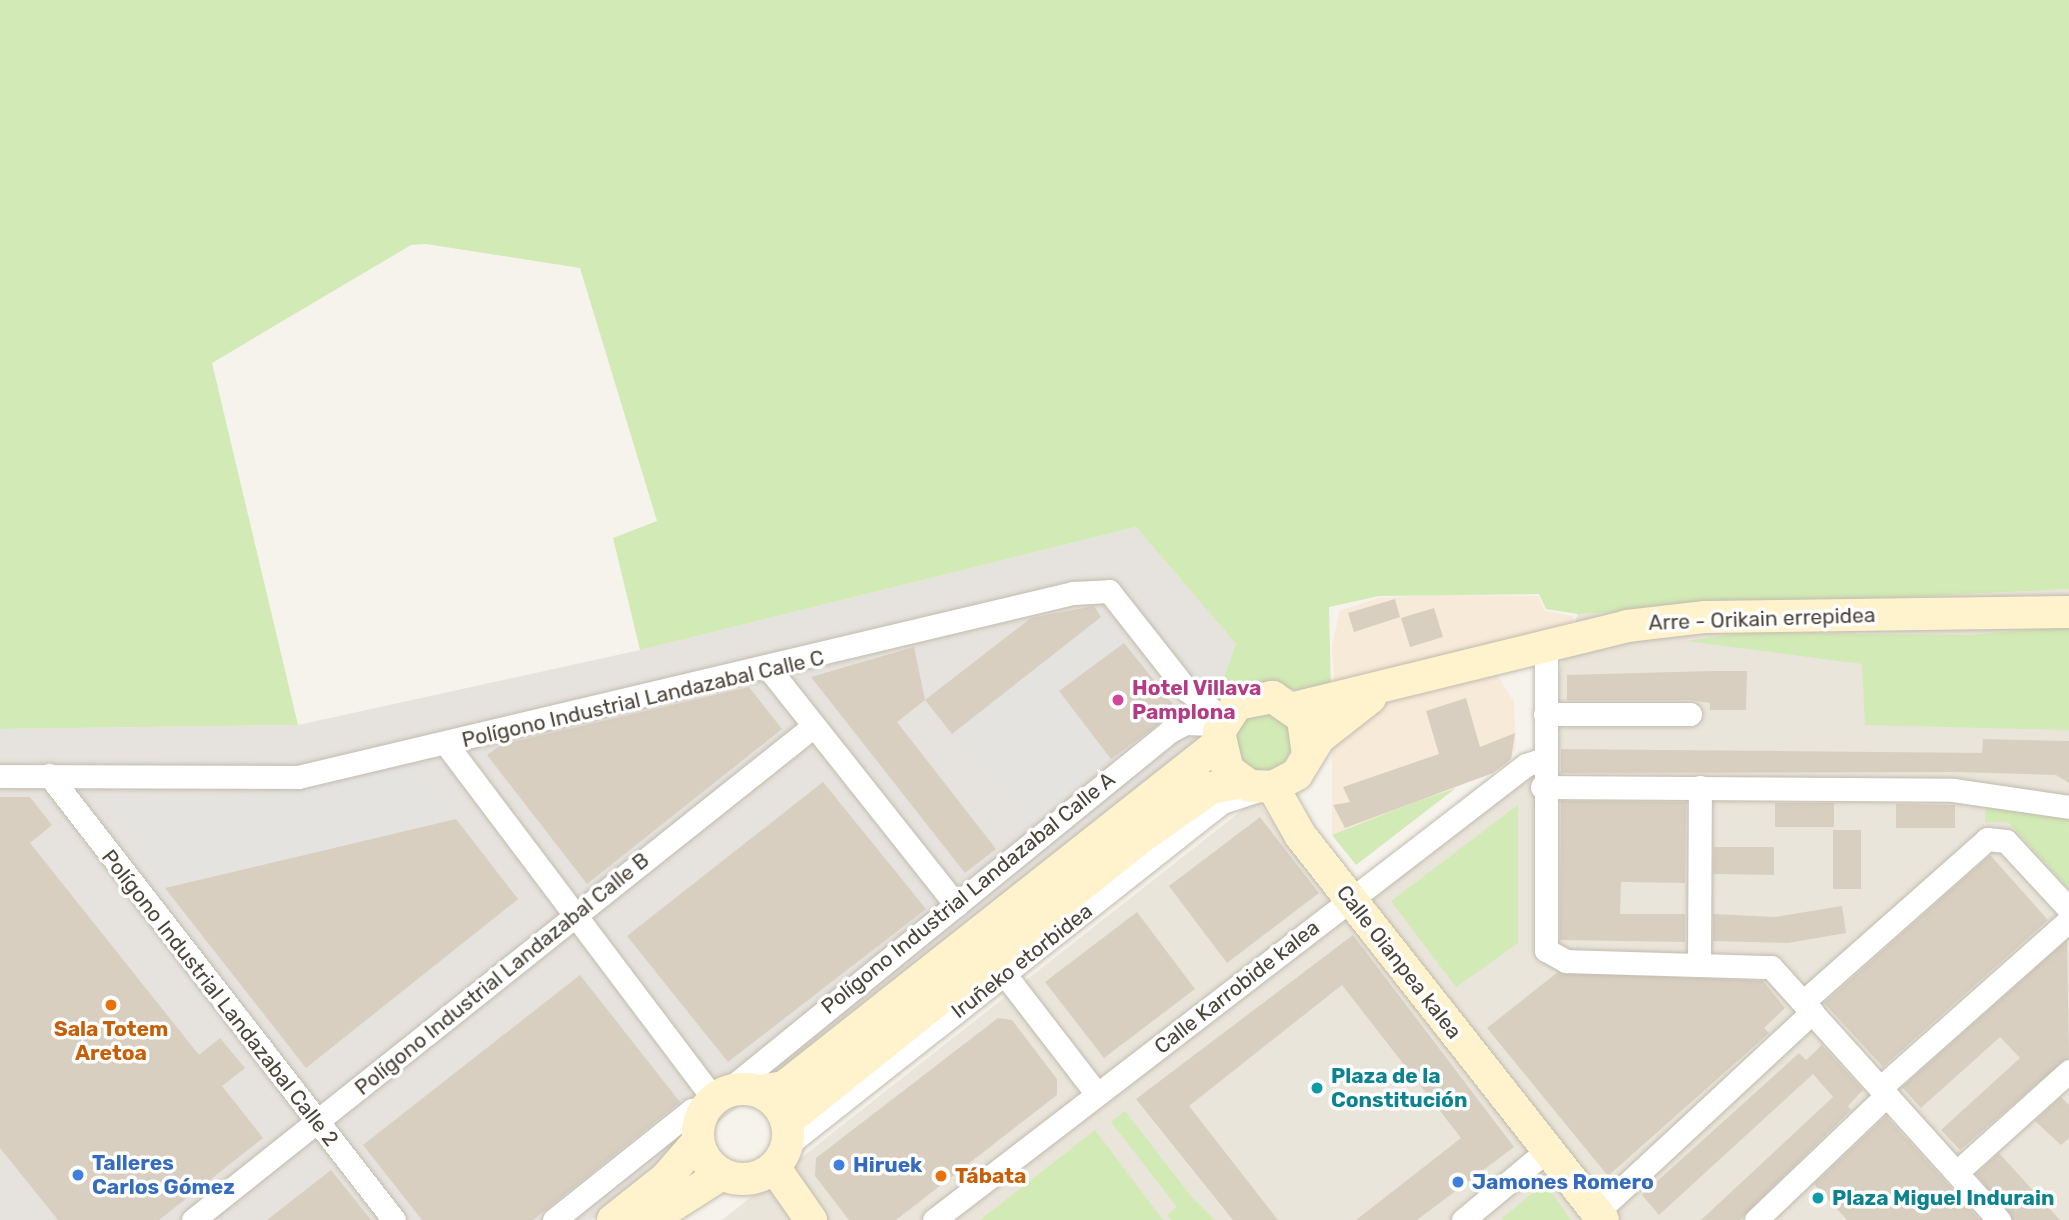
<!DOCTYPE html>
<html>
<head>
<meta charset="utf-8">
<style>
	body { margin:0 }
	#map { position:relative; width:2069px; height:1220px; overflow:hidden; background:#f6f3ec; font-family:Rubik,sans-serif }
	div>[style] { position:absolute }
	.residential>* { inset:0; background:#eae5da }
	.commercial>* { inset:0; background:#f7ead8 }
	.industrial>* { inset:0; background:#e6e2dd }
	.green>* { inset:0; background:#d2eab5 }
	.round { border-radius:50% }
	.parking>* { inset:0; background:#e5e3e0 }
	.building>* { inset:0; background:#d8cfc1 }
	.roads { filter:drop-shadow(0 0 2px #c2bbae) drop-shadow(0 0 2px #c2bbae) }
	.street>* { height:23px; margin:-11.5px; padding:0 11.5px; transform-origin:11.5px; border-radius:11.5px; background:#fff }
	.secondary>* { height:32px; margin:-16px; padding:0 16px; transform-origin:16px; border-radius:16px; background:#fff3cd }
	.secondary>.ring { margin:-16px; padding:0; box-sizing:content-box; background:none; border:32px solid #fff3cd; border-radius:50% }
	.dots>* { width:19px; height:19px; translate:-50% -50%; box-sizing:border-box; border:4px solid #fff; border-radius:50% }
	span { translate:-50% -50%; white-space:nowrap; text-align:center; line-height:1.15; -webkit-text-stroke:7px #fff; paint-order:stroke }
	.street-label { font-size:21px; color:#4b4439 }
	.hotel-label { font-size:21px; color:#b23c85; font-weight:700 }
	.left { translate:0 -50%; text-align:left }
	.food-label { font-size:21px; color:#c56008; font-weight:700 }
	.culture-label { font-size:21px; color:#0d838f; font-weight:700 }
	.shop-label { font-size:21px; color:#366cbe; font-weight:700 }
</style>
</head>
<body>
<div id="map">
	<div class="residential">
		<div style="clip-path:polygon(2069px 589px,2069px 1220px,722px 1220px,1256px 799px,1333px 902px,1533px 749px,1578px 614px)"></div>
	</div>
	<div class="commercial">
		<div style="clip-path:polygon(1430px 595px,1538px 596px,1545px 611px,1573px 616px,1573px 621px,1335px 693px,1332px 645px,1340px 611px,1378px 598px)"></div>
		<div style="clip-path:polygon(1492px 667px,1514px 702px,1516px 748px,1507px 767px,1332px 835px,1332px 746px,1383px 703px)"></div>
	</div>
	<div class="industrial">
		<div style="clip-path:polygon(1136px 527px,1236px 644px,1193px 758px,591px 1220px,0 1220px,0 729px,298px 725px,640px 650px)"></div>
	</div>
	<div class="green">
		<div style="clip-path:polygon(0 0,2069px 0,2069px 589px,1578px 614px,1546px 609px,1539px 594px,1379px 596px,1329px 607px,1331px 693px,1310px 693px,1261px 682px,1220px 687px,1236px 644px,1136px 527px,640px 650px,613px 538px,657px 521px,580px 268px,426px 244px,411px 245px,212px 363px,298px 725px,0 729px)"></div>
		<div style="clip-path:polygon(2069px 626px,2069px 730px,1865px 725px,1862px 664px,1687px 641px,1743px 633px,1970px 635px)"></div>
		<div class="round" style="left:1234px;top:713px;width:58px;height:58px"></div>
		<div style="clip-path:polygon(1456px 788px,1356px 865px,1332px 835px,1415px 802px)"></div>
		<div style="clip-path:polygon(1986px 802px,2069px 814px,2069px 889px,2008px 822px,1985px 822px)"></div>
		<div style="clip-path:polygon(1518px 805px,1518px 943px,1456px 987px,1391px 901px)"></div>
		<div style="clip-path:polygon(1125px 1111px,1191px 1196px,1215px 1220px,1171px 1220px,1167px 1215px,1177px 1207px,1111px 1122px)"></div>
		<div style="clip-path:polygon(1095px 1130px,1163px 1220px,980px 1220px)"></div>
		<div style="clip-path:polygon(1545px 1183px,1571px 1220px,1503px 1220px,1502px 1218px)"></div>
	</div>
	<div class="parking">
		<div style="clip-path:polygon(1101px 617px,1124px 643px,1059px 691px,1111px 759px,1025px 825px,952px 734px)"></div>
		<div style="clip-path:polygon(1165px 738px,1173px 752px,957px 924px,947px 913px)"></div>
		<div style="clip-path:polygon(418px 765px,456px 819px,165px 888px,98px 793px,264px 793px)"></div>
	</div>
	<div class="building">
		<div style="clip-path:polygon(1395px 599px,1400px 617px,1354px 632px,1348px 613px)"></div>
		<div style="clip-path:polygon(1094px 606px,1101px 617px,952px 734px,925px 700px,1031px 618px)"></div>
		<div style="clip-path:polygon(1434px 608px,1443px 637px,1410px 647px,1401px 618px)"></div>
		<div style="clip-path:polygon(1124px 643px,1178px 710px,1111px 759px,1059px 691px)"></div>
		<div style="clip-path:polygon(914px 647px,925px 700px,897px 722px,996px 849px,965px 873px,811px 677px)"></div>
		<div style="clip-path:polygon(1710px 671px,1747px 671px,1746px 710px,1710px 710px,1710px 703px,1690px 700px,1567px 700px,1567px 675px)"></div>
		<div style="clip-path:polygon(749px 687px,782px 729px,587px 884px,487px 755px,501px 745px)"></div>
		<div style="clip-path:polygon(1466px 698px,1480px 747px,1515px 733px,1511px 759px,1493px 773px,1345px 828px,1333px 805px,1350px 802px,1343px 787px,1439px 754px,1426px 711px)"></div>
		<div style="clip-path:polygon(1983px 739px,2069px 741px,2069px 783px,2056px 775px,1956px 772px,1561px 773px,1561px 749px,1982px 753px)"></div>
		<div style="clip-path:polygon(823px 782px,926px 909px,728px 1062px,627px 936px)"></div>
		<div style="clip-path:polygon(0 797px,30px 797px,52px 825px,30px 843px,199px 1055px,220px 1038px,245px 1068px,222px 1086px,263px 1138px,159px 1220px,58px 1220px,0 1148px)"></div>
		<div style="clip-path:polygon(1561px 801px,1686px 802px,1685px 883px,1621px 882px,1620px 914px,1685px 914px,1685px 942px,1560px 940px)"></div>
		<div style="clip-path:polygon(1775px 803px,1834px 803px,1834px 827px,1775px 827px)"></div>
		<div style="clip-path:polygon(1896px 804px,1955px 805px,1955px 828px,1896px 828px)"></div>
		<div style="clip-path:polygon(1260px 817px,1319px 893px,1227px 963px,1169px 886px)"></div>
		<div style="clip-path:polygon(456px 819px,518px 899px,306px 1068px,165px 888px)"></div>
		<div style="clip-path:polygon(1833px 830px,1861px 830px,1861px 889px,1833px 889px)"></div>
		<div style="clip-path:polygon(1714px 847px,1774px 847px,1774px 875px,1713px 874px)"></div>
		<div style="clip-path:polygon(1990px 855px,2048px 920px,1883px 1067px,1824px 1003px)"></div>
		<div style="clip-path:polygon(1842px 906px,1846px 933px,1788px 943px,1713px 941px,1713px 914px,1775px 917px)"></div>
		<div style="clip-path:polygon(1137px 912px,1195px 989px,1104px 1058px,1045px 982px)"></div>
		<div style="clip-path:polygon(1353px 935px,1514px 1147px,1417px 1220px,1356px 1220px,1461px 1138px,1342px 985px,1189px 1106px,1278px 1220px,1233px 1220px,1136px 1099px)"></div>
		<div style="clip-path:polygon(2067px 940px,2069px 1057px,1960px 1150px,1941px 1130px,2020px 1058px,2000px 1037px,1921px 1108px,1902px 1087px)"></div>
		<div style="clip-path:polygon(1558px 972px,1763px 981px,1785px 1008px,1764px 1028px,1769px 1033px,1608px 1176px,1487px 1028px)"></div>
		<div style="clip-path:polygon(580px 975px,680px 1102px,533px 1220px,422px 1220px,363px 1145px)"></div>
		<div style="clip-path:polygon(998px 1018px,1012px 1020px,1057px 1079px,1057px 1095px,896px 1220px,849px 1220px,815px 1176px,816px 1158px)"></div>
		<div style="clip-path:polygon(1822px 1045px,1863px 1090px,1848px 1106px,1851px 1110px,1740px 1220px,1701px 1220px,1833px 1097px,1813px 1074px,1659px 1215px,1642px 1195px,1799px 1053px,1806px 1060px)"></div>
		<div style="clip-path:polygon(2061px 1097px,2069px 1105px,2069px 1138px,2061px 1145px,2035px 1121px)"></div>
		<div style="clip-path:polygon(1886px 1116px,1980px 1220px,1847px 1220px,1814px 1184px)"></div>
		<div style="clip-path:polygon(1999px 1153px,2060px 1220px,2013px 1220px,1976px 1174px)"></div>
		<div style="clip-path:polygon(331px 1170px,371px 1220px,267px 1220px)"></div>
	</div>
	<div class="roads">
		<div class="street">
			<div style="left:1546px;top:645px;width:305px;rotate:90deg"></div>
			<div style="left:1546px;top:950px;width:23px;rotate:29deg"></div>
			<div style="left:1566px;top:961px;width:205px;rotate:1.7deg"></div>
			<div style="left:1771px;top:967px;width:341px;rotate:48deg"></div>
			<div style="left:770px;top:670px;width:300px;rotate:51.6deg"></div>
			<div style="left:1545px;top:714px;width:145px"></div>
			<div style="left:447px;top:745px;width:443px;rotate:53deg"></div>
			<div style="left:49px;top:775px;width:563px;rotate:52.21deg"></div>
			<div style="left:0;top:776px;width:298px;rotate:0.2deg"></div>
			<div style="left:298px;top:777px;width:797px;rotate:-13.36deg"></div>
			<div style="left:1073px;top:593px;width:36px;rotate:-3deg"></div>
			<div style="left:1109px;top:591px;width:126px;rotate:51.8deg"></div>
			<div style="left:1187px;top:690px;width:47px;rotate:38.1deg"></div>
			<div style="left:1542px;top:787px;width:411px;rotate:0.4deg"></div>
			<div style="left:1953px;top:790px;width:117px;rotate:8.3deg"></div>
			<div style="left:1699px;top:962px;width:175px;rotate:-89.7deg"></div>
			<div style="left:1006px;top:976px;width:149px;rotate:52.4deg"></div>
			<div style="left:1803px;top:1002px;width:246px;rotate:-41.5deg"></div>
			<div style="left:1987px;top:839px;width:19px;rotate:6deg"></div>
			<div style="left:2006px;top:841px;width:93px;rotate:47.2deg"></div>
			<div style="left:1880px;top:1088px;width:253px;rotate:-41.6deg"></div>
			<div style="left:727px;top:1091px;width:571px;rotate:-39.1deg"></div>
			<div style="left:1170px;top:731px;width:17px;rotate:-28deg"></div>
			<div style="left:1185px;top:723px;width:36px;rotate:2deg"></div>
			<div style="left:787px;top:1145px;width:554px;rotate:-38.26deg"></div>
			<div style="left:1222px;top:802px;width:35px;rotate:-18deg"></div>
			<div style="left:1957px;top:1172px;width:151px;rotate:-42deg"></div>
			<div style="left:1597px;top:1212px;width:294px;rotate:-42.9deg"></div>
			<div style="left:193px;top:1220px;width:790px;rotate:-38.52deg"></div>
			<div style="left:554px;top:1220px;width:176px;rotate:-38.6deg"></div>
			<div style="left:692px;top:1110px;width:14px;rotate:-12deg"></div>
			<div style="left:934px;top:1220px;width:747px;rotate:-37.55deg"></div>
			<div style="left:1526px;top:765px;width:18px;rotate:-19deg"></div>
			<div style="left:1463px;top:1220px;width:108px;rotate:-39.7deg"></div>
			<div style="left:1756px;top:1220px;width:181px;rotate:-43.7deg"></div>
		</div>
		<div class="secondary">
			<div style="left:1294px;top:708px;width:343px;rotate:-13.8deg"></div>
			<div style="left:1627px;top:626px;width:79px;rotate:-6.6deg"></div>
			<div style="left:1705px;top:617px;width:364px;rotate:-0.8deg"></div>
			<div style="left:1308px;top:755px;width:37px;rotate:-98deg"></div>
			<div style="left:1303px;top:718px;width:37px;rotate:-145deg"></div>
			<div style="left:1273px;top:697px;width:37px;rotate:169deg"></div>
			<div style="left:1237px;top:704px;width:33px;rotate:123deg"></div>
			<div style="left:1219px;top:732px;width:39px;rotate:77deg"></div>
			<div style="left:1228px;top:770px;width:27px;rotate:36deg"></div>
			<div style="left:1250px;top:786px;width:23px;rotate:2deg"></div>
			<div style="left:1273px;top:787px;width:27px;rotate:-28deg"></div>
			<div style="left:1297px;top:774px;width:42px;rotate:-58.6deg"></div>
			<div style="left:1319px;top:738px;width:65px;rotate:-38.1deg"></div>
			<div style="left:1273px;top:787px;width:55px;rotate:60.6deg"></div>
			<div style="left:1300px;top:835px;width:490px;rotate:51.8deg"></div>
			<div class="ring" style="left:698px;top:1089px;width:58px;height:58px"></div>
			<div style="left:759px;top:1091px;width:25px;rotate:-9deg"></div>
			<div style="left:784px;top:1087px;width:553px;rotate:-38.32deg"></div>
			<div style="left:787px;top:1121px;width:447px;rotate:-38.7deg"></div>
			<div style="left:1136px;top:841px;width:92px;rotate:-35.2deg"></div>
			<div style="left:1211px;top:788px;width:31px;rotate:-11deg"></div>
			<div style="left:774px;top:1167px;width:65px;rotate:55.1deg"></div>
			<div style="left:613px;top:1220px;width:68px;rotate:-38.4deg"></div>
			<div style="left:666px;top:1178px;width:49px;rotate:-49.1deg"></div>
			<div style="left:650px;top:1220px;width:85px;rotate:-32.6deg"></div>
		</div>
	</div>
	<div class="dots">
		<div style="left:1118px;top:700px;background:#d1479c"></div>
		<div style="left:111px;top:1005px;background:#e8710a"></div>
		<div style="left:1317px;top:1088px;background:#0f9aa8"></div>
		<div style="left:839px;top:1165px;background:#3f7fe0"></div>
		<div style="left:78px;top:1175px;background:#3f7fe0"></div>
		<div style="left:941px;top:1176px;background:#e8710a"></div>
		<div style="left:1458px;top:1182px;background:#3f7fe0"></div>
		<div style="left:1818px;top:1198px;background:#0f9aa8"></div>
	</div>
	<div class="street-label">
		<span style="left:1762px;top:619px;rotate:-2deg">Arre - Orikain errepidea</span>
		<span style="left:643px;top:699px;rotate:-13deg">Polígono Industrial Landazabal Calle C</span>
		<span style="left:968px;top:893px;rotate:-39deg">Polígono Industrial Landazabal Calle A</span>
		<span style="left:1022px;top:961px;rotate:-38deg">Iruñeko etorbidea</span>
		<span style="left:1399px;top:962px;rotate:52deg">Calle Oianpea kalea</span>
		<span style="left:502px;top:974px;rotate:-39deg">Polígono Industrial Landazabal Calle B</span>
		<span style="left:1237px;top:987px;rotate:-38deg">Calle Karrobide kalea</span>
		<span style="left:220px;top:998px;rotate:52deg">Polígono Industrial Landazabal Calle 2</span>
	</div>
	<div class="hotel-label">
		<span class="left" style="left:1132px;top:700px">Hotel Villava<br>Pamplona</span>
	</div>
	<div class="food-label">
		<span style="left:111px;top:1041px">Sala Totem<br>Aretoa</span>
		<span class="left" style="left:955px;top:1176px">Tábata</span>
	</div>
	<div class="culture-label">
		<span class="left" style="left:1331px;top:1088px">Plaza de la<br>Constitución</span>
		<span class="left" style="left:1832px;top:1198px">Plaza Miguel Indurain</span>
	</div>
	<div class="shop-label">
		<span class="left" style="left:92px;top:1175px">Talleres<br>Carlos Gómez</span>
		<span class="left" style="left:853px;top:1165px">Hiruek</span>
		<span class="left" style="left:1472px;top:1182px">Jamones Romero</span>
	</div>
</div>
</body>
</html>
